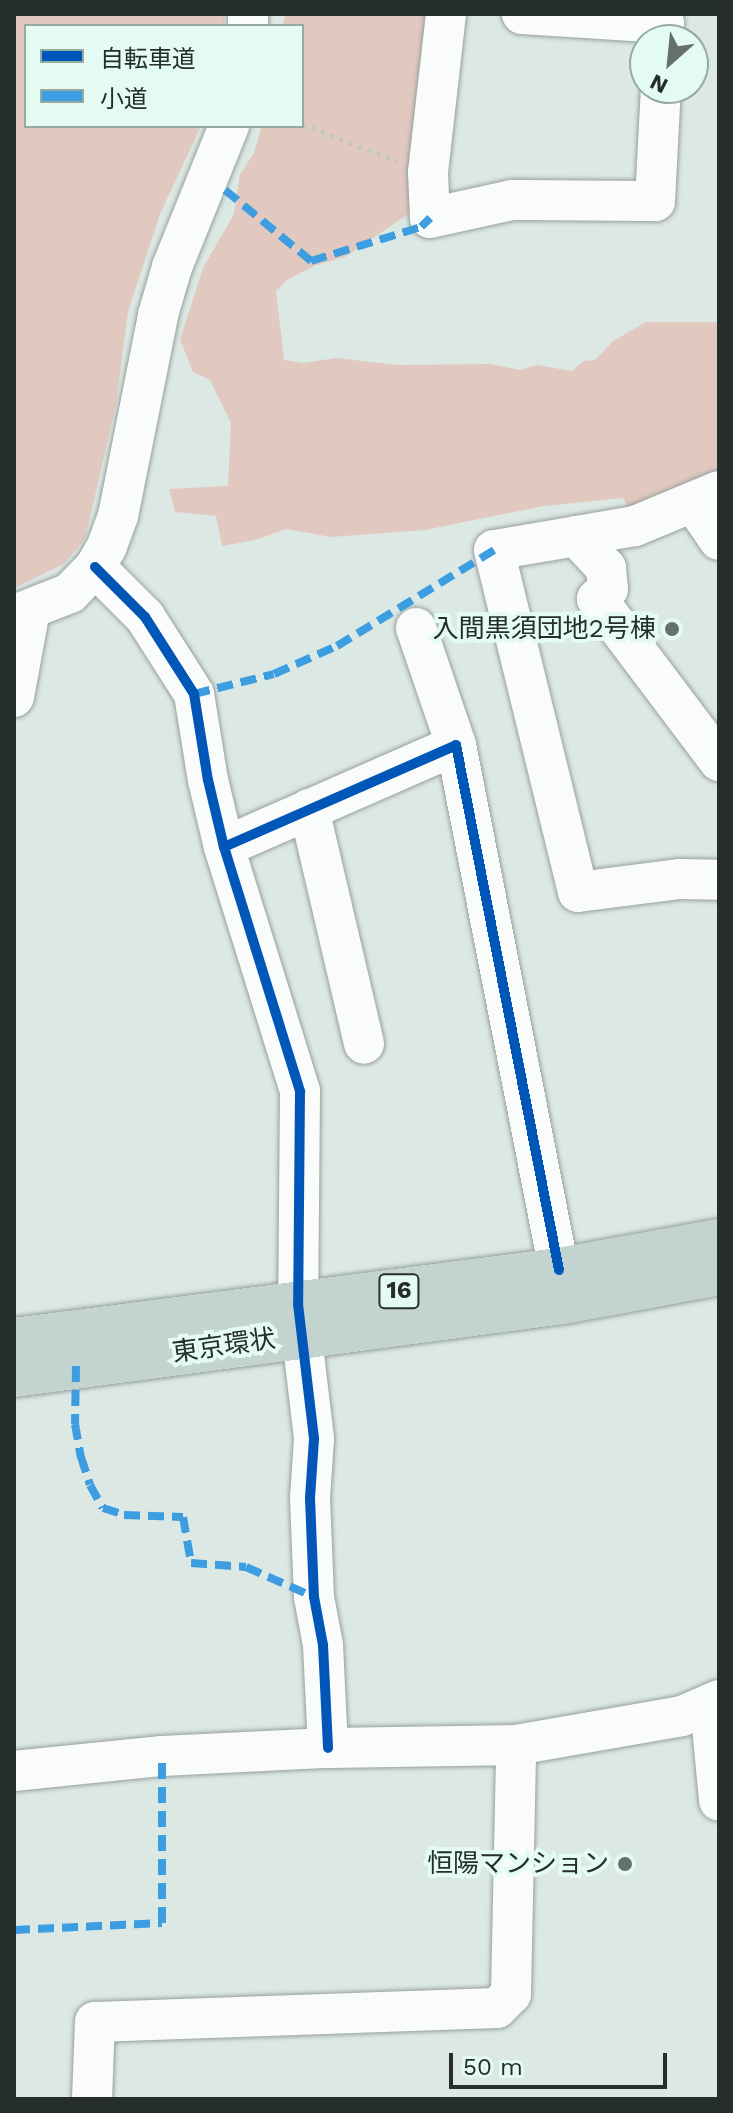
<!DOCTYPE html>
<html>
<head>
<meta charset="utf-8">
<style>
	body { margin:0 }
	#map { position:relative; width:733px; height:2113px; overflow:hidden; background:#dce8e4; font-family:"Work Sans","Noto Sans JP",sans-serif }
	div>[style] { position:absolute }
	.green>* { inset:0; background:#e1c9c0 }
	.path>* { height:5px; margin-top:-2.5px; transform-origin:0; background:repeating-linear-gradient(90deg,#c2c7c6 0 4px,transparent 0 10px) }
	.roads { filter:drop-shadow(0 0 2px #97a09d) drop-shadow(0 0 2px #97a09d) }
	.minor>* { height:40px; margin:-20px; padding:0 20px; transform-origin:20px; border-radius:20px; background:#fafcfb }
	.highway>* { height:44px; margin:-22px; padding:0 22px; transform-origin:22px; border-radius:22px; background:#c3d4d0 }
	.quiet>* { height:8px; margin-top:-4px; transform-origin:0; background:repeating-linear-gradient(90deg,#3c9de1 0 16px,transparent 0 24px) }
	.cycleway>* { height:10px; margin:-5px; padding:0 5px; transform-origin:5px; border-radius:5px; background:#0057b8 }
	.dots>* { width:22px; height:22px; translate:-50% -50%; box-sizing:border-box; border:4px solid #e3fbf3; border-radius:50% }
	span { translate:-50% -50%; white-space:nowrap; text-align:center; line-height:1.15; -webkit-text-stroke:8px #e3fbf3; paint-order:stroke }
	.shield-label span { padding:2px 6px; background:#e3fbf3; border:2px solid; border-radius:6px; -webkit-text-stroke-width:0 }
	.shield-label { font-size:24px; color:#252e2b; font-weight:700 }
	.poi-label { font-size:26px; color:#252e2b }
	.right { translate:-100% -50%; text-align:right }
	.street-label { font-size:26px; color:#252e2b }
	.frame { position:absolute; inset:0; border:16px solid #252e2b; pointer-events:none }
	.legend { position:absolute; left:24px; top:24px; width:280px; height:104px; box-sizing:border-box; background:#e3fbf3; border:2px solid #97a9a3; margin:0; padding:10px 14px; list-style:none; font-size:24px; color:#252e2b }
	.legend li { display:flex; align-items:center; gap:16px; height:40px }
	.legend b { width:40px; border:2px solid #97a9a3 }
	.north { position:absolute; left:629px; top:24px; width:80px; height:80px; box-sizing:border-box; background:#e3fbf3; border:2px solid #97a9a3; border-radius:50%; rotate:207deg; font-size:22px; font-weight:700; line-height:32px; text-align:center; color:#252e2b }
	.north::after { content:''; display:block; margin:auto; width:28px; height:36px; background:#656f6c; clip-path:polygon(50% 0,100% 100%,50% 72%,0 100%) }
	.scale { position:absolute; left:449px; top:2053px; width:218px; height:36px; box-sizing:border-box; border:4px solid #252e2b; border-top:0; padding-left:10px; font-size:24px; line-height:28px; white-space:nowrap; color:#252e2b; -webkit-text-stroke:6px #e3fbf3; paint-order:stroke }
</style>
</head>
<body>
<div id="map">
	<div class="green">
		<div style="clip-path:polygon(14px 14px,225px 14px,224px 26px,26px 26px,26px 126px,201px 126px,160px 214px,128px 312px,116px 405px,85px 539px,64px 564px,14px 588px)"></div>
		<div style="clip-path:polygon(285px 14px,424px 14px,432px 31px,416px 209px,345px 257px,314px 266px,287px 280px,276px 291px,284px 360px,303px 363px,336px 358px,398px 365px,491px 364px,520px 370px,537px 365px,572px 371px,584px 361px,595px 360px,613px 341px,646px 322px,719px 322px,719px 475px,631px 513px,623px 498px,544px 506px,425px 530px,331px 537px,286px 529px,255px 540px,222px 546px,216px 516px,175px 512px,169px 489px,228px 486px,231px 423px,210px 380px,193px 372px,180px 339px,203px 268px,234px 214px,240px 174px,254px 153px,262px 126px,302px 126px,302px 26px,283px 26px)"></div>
	</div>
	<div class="path">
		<div style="left:302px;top:124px;width:102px;rotate:21.3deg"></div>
	</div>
	<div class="roads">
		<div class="minor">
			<div style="left:446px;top:14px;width:159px;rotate:96.5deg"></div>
			<div style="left:428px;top:172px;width:46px;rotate:87.5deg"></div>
			<div style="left:430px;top:218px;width:84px;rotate:-12.4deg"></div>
			<div style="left:512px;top:200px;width:143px;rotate:0.4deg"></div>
			<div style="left:655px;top:201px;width:113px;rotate:-87deg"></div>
			<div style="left:522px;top:14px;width:142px;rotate:3.6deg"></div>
			<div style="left:664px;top:23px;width:17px;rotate:93deg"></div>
			<div style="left:248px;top:26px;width:12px;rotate:-90deg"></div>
			<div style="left:719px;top:491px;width:91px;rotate:157.4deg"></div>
			<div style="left:635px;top:526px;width:143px;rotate:170.3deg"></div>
			<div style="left:494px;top:550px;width:352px;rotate:76.2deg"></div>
			<div style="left:578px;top:892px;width:103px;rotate:-7.3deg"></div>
			<div style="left:680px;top:879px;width:39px;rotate:1deg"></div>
			<div style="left:693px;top:502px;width:46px;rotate:55.6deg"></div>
			<div style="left:576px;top:536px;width:44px;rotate:46.8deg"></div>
			<div style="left:606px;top:568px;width:21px;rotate:85deg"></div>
			<div style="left:608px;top:589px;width:15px;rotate:138deg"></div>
			<div style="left:597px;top:599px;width:203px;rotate:53deg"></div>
			<div style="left:95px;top:567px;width:71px;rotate:45deg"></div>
			<div style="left:145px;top:617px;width:91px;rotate:57.5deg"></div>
			<div style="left:194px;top:694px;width:87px;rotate:80.8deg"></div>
			<div style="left:208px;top:780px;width:69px;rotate:76.6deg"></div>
			<div style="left:224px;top:847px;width:256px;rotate:72.7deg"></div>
			<div style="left:300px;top:1091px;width:213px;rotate:90.5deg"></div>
			<div style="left:298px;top:1304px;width:136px;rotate:83.2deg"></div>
			<div style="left:314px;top:1439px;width:59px;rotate:93.9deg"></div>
			<div style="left:310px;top:1498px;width:99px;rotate:87.7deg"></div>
			<div style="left:314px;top:1597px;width:49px;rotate:79.4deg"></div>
			<div style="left:323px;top:1645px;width:103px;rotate:87.2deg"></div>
			<div style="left:14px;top:615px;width:60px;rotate:-21.4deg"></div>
			<div style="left:70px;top:593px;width:36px;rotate:-46deg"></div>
			<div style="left:95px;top:567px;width:24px;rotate:-60deg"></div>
			<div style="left:107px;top:546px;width:32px;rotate:-70deg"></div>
			<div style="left:118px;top:516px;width:205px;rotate:-78.7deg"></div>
			<div style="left:158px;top:315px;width:50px;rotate:-73.7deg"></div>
			<div style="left:172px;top:267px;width:152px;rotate:-68deg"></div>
			<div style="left:416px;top:628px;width:124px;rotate:71.1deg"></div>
			<div style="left:14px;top:697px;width:88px;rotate:-79.6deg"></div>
			<div style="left:309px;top:809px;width:241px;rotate:76.8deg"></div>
			<div style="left:224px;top:847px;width:253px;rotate:-23.7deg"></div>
			<div style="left:456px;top:745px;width:535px;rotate:78.9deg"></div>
			<div style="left:710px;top:1705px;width:96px;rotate:84.6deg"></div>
			<div style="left:14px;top:1771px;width:149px;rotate:-5.8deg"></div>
			<div style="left:162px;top:1756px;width:166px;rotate:-2.8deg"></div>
			<div style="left:328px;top:1748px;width:188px;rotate:-0.9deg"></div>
			<div style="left:516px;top:1745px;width:169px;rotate:-9.9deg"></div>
			<div style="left:682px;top:1716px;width:40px;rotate:-23.4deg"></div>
			<div style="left:92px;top:2099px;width:77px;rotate:-87.8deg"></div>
			<div style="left:95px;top:2022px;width:402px;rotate:-2deg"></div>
			<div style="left:497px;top:2008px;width:20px;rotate:-45deg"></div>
			<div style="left:511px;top:1994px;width:249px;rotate:-88.8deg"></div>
		</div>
		<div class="highway">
			<div style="left:14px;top:1340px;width:549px;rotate:-7.32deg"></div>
			<div style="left:559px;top:1270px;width:163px;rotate:-10.3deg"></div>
			<div style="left:14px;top:1375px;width:554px;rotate:-7.57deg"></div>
			<div style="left:563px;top:1302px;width:159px;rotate:-10.5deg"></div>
		</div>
	</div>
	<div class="quiet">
		<div style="left:225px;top:190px;width:112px;rotate:39.5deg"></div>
		<div style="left:311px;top:261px;width:115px;rotate:-17.2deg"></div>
		<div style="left:421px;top:227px;width:13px;rotate:-45deg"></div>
		<div style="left:194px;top:694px;width:82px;rotate:-14deg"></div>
		<div style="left:274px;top:674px;width:69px;rotate:-24deg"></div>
		<div style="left:337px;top:646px;width:184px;rotate:-31.4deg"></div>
		<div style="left:76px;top:1366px;width:58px;rotate:91deg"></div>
		<div style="left:75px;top:1424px;width:34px;rotate:80deg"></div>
		<div style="left:81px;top:1457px;width:29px;rotate:72deg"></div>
		<div style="left:90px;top:1485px;width:26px;rotate:61deg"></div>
		<div style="left:103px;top:1508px;width:22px;rotate:18deg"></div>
		<div style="left:124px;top:1515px;width:59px;rotate:1.9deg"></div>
		<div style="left:183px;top:1517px;width:47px;rotate:80.1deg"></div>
		<div style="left:191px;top:1563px;width:55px;rotate:4.2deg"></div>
		<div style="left:246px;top:1567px;width:74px;rotate:23.8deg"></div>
		<div style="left:14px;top:1930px;width:148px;rotate:-2.7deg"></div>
		<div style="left:162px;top:1923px;width:167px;rotate:-90deg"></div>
	</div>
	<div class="cycleway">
		<div style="left:95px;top:567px;width:71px;rotate:45deg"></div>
		<div style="left:145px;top:617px;width:91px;rotate:57.5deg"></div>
		<div style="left:194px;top:694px;width:87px;rotate:80.8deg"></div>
		<div style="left:208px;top:780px;width:69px;rotate:76.6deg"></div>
		<div style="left:224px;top:847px;width:256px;rotate:72.7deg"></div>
		<div style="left:300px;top:1091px;width:213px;rotate:90.5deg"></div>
		<div style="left:298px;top:1304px;width:136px;rotate:83.2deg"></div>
		<div style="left:314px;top:1439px;width:59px;rotate:93.9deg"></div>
		<div style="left:310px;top:1498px;width:99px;rotate:87.7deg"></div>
		<div style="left:314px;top:1597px;width:49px;rotate:79.4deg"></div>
		<div style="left:323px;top:1645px;width:103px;rotate:87.2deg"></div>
		<div style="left:224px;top:847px;width:253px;rotate:-23.7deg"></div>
		<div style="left:456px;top:745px;width:535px;rotate:78.9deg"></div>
	</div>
	<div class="dots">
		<div style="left:672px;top:629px;background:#656f6c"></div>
		<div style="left:625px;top:1864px;background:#656f6c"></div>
	</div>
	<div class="shield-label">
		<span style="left:399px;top:1291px">16</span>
	</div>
	<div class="poi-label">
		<span class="right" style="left:656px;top:629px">入間黒須団地2号棟</span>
		<span class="right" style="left:609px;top:1864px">恒陽マンション</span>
	</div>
	<div class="street-label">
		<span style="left:224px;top:1346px;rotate:-8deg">東京環状</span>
	</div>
	<div class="frame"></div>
	<ul class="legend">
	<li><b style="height:10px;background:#0057b8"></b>自転車道</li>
	<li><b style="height:10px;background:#3c9de1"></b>小道</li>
	</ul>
	<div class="north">N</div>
	<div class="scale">50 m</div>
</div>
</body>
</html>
